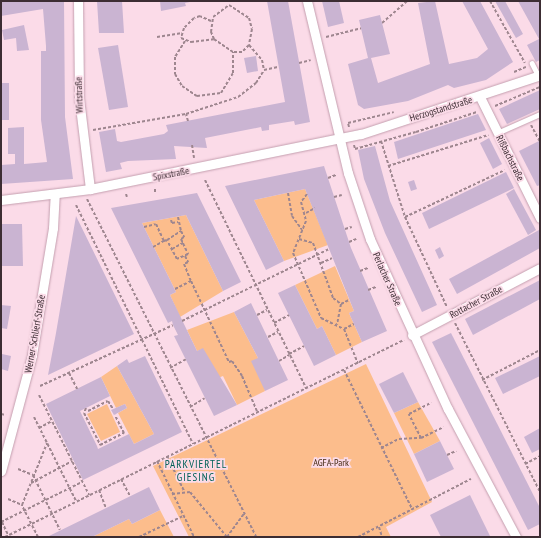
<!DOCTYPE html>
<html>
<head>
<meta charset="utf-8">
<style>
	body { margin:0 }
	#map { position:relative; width:541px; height:538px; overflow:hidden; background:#fbdbe8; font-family:"PT Sans Narrow",sans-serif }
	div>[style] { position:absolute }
	.green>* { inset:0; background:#fcbd8c }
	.building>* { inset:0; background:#cab4d2 }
	.path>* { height:2px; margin-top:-1px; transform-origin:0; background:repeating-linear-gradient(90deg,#9e868f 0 3px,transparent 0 5px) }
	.roads { filter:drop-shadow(0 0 1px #c49faf) drop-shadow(0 0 1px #c49faf) }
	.service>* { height:4.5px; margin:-2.25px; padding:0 2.25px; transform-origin:2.25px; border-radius:2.25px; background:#fff }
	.minor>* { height:9px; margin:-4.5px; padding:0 4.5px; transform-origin:4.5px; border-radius:4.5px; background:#fff }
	span { translate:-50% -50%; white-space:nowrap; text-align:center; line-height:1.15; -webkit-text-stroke:3.5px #fbdbe8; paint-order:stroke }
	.street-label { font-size:10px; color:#3c2d33 }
	.park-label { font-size:10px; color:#432710 }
	.neighbourhood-label { font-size:11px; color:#006156; letter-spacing:1px }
	.frame { position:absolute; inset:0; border:2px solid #3c2d33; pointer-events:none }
</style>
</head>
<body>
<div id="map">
	<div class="green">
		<div style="clip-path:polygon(305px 189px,328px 245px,284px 261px,254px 200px)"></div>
		<div style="clip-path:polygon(186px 215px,223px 291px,180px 317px,170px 295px,176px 292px,142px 223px)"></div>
		<div style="clip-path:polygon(335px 266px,354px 311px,349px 313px,362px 342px,336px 355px,322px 326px,317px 329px,295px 285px)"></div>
		<div style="clip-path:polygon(234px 312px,258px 358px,265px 391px,237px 405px,223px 376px,218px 378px,203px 349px,197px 351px,187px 330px)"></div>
		<div style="clip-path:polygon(366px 364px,432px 502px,386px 527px,391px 537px,189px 537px,153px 466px)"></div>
		<div style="clip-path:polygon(117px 366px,154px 434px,134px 444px,118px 413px,127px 408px,125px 404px,116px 408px,101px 377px)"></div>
		<div style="clip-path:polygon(418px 402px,440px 441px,414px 454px,394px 413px)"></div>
		<div style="clip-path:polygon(107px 404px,120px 432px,101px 441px,87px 414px)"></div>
		<div style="clip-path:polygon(160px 510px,174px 537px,92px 537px,129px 519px,132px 524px)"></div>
	</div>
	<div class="building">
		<div style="clip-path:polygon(1px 1px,64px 1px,65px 117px,73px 179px,1px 184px,1px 165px,15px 164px,15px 154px,8px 154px,8px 128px,24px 127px,24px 164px,47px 162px,41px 120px,41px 51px,46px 51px,46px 46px,43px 9px,1px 16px)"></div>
		<div style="clip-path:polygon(97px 1px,122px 1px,124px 33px,99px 33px)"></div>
		<div style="clip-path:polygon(160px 1px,190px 1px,190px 2px,185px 3px,186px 6px,161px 11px)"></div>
		<div style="clip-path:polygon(267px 1px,288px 1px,310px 122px,295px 125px,294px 121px,269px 125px,269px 130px,262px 131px,261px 127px,205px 138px,207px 148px,174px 146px,176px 159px,128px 161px,120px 163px,122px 169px,106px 172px,99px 132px,115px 129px,117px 141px,121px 142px,164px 134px,168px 131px,166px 125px,285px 102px)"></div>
		<div style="clip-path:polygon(322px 1px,339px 1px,344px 23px,328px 27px)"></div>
		<div style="clip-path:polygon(435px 1px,449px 64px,477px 58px,488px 49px,462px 1px,480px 1px,513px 62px,486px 80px,454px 88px,448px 85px,408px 101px,364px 109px,358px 105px,348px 64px,368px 58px,359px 20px,380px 15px,390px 54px,371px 58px,378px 83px,430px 64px,418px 3px)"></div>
		<div style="clip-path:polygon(495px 1px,505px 1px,523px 34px,516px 38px)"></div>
		<div style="clip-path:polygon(518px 1px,540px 1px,540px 60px,536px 62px,527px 45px,539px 39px)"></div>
		<div style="clip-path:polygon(24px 25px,29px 50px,17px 51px,16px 38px,4px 40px,2px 30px)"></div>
		<div style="clip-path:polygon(118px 45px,128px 107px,109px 110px,98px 48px)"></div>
		<div style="clip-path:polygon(256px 56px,258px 71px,247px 73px,244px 58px)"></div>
		<div style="clip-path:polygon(1px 83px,9px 83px,9px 120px,1px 120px)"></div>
		<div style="clip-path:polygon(540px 90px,540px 109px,507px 124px,499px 109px)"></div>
		<div style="clip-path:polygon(478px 114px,486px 130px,398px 159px,394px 142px)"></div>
		<div style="clip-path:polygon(489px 138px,502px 164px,493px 169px,480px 143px)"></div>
		<div style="clip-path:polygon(539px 141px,540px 185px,537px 186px,519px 151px)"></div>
		<div style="clip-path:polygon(375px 146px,390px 201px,437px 305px,422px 312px,385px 233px,364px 179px,358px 150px)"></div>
		<div style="clip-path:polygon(324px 166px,351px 248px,387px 331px,362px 342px,349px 313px,354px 311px,305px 189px,254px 200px,284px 261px,266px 270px,225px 186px)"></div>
		<div style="clip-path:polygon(506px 172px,514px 188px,429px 229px,422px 213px)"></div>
		<div style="clip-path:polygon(414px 180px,417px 189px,411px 191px,408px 182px)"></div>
		<div style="clip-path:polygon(514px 189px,536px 230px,528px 235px,506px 194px)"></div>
		<div style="clip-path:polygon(197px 193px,241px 282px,223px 291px,186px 215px,142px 223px,176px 292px,170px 295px,197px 351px,203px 348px,237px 405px,214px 416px,174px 336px,178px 335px,173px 325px,172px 321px,168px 323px,111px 208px)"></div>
		<div style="clip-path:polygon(76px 216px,134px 334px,48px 375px,56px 333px)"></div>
		<div style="clip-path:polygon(1px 224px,22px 224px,23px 266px,1px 266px)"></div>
		<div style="clip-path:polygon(539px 230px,540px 248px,457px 294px,449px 279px)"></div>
		<div style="clip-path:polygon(440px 247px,444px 256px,439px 259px,435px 250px)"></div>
		<div style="clip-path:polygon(540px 280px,540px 299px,473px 335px,465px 319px)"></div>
		<div style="clip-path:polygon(295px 285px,317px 329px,322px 326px,336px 355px,314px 366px,278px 293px)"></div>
		<div style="clip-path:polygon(251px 303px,288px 380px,265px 391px,251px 361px,258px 358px,234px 312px)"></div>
		<div style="clip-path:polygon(1px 305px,11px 306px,7px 329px,1px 328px)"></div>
		<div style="clip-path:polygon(451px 333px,540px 508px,540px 524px,528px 530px,432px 342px)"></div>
		<div style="clip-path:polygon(2px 354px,11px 356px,8px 371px,1px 369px)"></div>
		<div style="clip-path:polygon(145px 356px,182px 432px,83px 480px,46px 404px,101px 377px,110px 396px,80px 411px,97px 446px,98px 449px,129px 434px,134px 444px,154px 434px,117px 366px,127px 359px,129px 363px)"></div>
		<div style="clip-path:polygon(540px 356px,540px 376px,503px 394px,495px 378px)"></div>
		<div style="clip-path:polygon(403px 372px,418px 402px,394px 413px,379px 384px)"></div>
		<div style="clip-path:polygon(125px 404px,127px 408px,114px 415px,111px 410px)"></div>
		<div style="clip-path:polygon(540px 428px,540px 449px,532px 453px,524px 437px)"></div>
		<div style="clip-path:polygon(440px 441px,454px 469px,427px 482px,414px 454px)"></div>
		<div style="clip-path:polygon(149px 487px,160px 510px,132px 524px,129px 519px,92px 537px,47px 537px)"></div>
		<div style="clip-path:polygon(470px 495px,490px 536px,441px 537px,430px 515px)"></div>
	</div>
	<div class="path">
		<div style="left:490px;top:1px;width:71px;rotate:60.6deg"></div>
		<div style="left:211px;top:21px;width:12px;rotate:-156deg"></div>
		<div style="left:200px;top:16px;width:6px;rotate:162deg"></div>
		<div style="left:194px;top:18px;width:14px;rotate:135deg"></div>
		<div style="left:184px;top:28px;width:10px;rotate:107deg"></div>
		<div style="left:181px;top:38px;width:11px;rotate:22deg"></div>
		<div style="left:191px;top:42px;width:23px;rotate:-7deg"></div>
		<div style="left:382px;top:23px;width:33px;rotate:-41deg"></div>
		<div style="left:157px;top:37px;width:24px;rotate:-9deg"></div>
		<div style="left:326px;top:37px;width:36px;rotate:-14deg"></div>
		<div style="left:185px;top:41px;width:19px;rotate:122deg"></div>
		<div style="left:175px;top:57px;width:17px;rotate:90deg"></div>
		<div style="left:175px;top:74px;width:14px;rotate:60deg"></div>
		<div style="left:182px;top:86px;width:18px;rotate:34deg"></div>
		<div style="left:197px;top:96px;width:24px;rotate:-7deg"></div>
		<div style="left:221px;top:93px;width:23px;rotate:-59deg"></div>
		<div style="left:233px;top:73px;width:21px;rotate:-90deg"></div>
		<div style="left:249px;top:45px;width:10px;rotate:135deg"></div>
		<div style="left:242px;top:52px;width:9px;rotate:180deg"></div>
		<div style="left:233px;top:52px;width:23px;rotate:-146deg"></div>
		<div style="left:214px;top:39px;width:8px;rotate:-113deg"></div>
		<div style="left:211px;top:32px;width:15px;rotate:-82deg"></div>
		<div style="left:213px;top:17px;width:20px;rotate:-37deg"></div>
		<div style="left:229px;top:5px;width:24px;rotate:33deg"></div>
		<div style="left:249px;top:18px;width:11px;rotate:75deg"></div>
		<div style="left:252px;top:29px;width:16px;rotate:101deg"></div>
		<div style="left:249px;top:45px;width:20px;rotate:49deg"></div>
		<div style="left:262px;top:60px;width:10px;rotate:79deg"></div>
		<div style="left:299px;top:63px;width:12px;rotate:-14deg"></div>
		<div style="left:514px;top:72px;width:13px;rotate:-23deg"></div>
		<div style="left:495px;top:106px;width:49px;rotate:-22.9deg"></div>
		<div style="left:188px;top:121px;width:7px;rotate:-106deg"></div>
		<div style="left:186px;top:114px;width:55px;rotate:-18.1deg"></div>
		<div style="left:238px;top:97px;width:23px;rotate:-38deg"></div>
		<div style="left:256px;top:83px;width:15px;rotate:-58deg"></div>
		<div style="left:264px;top:70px;width:14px;rotate:-12deg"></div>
		<div style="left:531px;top:125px;width:19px;rotate:62deg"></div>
		<div style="left:349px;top:127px;width:4px;rotate:-104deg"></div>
		<div style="left:348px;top:123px;width:47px;rotate:-13.4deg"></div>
		<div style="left:93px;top:130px;width:94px;rotate:-9.8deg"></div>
		<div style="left:381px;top:141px;width:80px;rotate:72.5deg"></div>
		<div style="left:405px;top:217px;width:99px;rotate:65deg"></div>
		<div style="left:192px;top:145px;width:13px;rotate:81deg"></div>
		<div style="left:354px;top:145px;width:4px;rotate:76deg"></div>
		<div style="left:355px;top:149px;width:63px;rotate:-15.6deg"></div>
		<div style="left:416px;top:132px;width:64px;rotate:-18.2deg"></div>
		<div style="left:388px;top:166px;width:105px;rotate:-17.2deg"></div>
		<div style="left:328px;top:178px;width:9px;rotate:-21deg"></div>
		<div style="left:205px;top:180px;width:231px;rotate:64.1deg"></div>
		<div style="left:155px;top:189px;width:4px;rotate:90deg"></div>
		<div style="left:288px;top:193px;width:23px;rotate:80deg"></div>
		<div style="left:292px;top:216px;width:17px;rotate:54deg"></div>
		<div style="left:126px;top:194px;width:3px;rotate:72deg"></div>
		<div style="left:307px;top:194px;width:10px;rotate:127deg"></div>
		<div style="left:301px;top:202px;width:20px;rotate:75deg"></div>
		<div style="left:306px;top:221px;width:35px;rotate:112deg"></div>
		<div style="left:293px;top:253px;width:71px;rotate:66.7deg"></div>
		<div style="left:321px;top:318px;width:25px;rotate:26deg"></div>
		<div style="left:344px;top:329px;width:37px;rotate:68deg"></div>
		<div style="left:334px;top:197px;width:8px;rotate:-14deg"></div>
		<div style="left:87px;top:199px;width:378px;rotate:63.4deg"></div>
		<div style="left:76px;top:205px;width:266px;rotate:63.9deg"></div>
		<div style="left:306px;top:213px;width:10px;rotate:-29deg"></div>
		<div style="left:178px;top:217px;width:14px;rotate:78deg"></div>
		<div style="left:405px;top:217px;width:110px;rotate:-25.2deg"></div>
		<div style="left:171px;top:220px;width:3px;rotate:72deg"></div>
		<div style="left:172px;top:223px;width:6px;rotate:-9deg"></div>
		<div style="left:144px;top:227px;width:12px;rotate:-14deg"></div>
		<div style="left:156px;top:224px;width:19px;rotate:65deg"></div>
		<div style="left:164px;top:241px;width:3px;rotate:-18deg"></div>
		<div style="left:345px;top:229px;width:7px;rotate:-16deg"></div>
		<div style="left:181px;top:231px;width:7px;rotate:63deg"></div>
		<div style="left:184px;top:237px;width:4px;rotate:146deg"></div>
		<div style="left:181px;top:239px;width:17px;rotate:65deg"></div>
		<div style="left:188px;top:254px;width:12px;rotate:156deg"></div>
		<div style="left:177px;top:259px;width:21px;rotate:-118deg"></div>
		<div style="left:167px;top:240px;width:17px;rotate:-33deg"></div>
		<div style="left:299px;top:239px;width:15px;rotate:16deg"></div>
		<div style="left:313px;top:243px;width:59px;rotate:70deg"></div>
		<div style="left:333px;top:298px;width:10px;rotate:37deg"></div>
		<div style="left:341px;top:304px;width:21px;rotate:101deg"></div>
		<div style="left:349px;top:242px;width:8px;rotate:-23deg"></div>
		<div style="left:153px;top:247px;width:13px;rotate:-29deg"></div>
		<div style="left:172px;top:249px;width:13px;rotate:-29deg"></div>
		<div style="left:185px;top:256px;width:7px;rotate:63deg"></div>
		<div style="left:188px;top:262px;width:4px;rotate:153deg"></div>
		<div style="left:184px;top:264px;width:18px;rotate:68deg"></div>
		<div style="left:191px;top:281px;width:89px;rotate:64.9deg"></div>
		<div style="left:229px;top:362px;width:3px;rotate:-18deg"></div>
		<div style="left:232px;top:361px;width:18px;rotate:56deg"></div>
		<div style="left:242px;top:376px;width:39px;rotate:67deg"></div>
		<div style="left:321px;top:263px;width:12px;rotate:-24deg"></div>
		<div style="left:360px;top:271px;width:9px;rotate:-21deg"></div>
		<div style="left:175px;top:289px;width:18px;rotate:-27deg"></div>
		<div style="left:368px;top:290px;width:9px;rotate:-21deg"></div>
		<div style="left:341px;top:304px;width:9px;rotate:-27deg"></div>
		<div style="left:257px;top:315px;width:11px;rotate:-27deg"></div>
		<div style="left:182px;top:321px;width:164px;rotate:-26.1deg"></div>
		<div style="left:274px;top:323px;width:17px;rotate:-28deg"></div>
		<div style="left:455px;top:323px;width:189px;rotate:63.3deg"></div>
		<div style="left:344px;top:329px;width:11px;rotate:-27deg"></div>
		<div style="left:268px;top:337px;width:11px;rotate:-27deg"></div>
		<div style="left:289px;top:354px;width:17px;rotate:-28deg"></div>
		<div style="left:279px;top:361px;width:12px;rotate:-31deg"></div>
		<div style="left:170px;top:368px;width:18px;rotate:-29deg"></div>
		<div style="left:344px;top:370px;width:155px;rotate:63.9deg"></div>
		<div style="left:69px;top:373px;width:18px;rotate:63deg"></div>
		<div style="left:482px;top:380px;width:65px;rotate:-27.3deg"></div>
		<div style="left:40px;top:386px;width:146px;rotate:-24.6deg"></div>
		<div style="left:39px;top:395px;width:112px;rotate:63.4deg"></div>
		<div style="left:190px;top:407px;width:17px;rotate:-31deg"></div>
		<div style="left:86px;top:408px;width:5px;rotate:112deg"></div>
		<div style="left:84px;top:413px;width:36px;rotate:63deg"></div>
		<div style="left:100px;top:445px;width:27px;rotate:-27deg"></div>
		<div style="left:124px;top:433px;width:20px;rotate:-117deg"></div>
		<div style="left:88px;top:411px;width:22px;rotate:-27deg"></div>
		<div style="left:108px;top:401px;width:9px;rotate:58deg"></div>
		<div style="left:1px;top:414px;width:5px;rotate:11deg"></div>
		<div style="left:34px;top:417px;width:94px;rotate:63.4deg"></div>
		<div style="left:39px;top:428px;width:15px;rotate:-28deg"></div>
		<div style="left:421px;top:438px;width:27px;rotate:-117deg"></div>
		<div style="left:409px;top:414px;width:25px;rotate:-27deg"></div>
		<div style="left:381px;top:448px;width:20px;rotate:-27deg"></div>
		<div style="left:399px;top:439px;width:22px;rotate:-3deg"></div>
		<div style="left:421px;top:438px;width:25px;rotate:-26deg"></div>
		<div style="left:447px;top:455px;width:10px;rotate:-24deg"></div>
		<div style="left:167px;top:456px;width:39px;rotate:64deg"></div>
		<div style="left:157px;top:461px;width:85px;rotate:64deg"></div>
		<div style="left:525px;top:464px;width:17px;rotate:-28deg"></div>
		<div style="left:18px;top:469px;width:16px;rotate:22deg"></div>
		<div style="left:33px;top:475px;width:61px;rotate:63.9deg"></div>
		<div style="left:121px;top:479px;width:19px;rotate:62deg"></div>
		<div style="left:31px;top:483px;width:47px;rotate:-28.2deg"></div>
		<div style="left:99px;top:490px;width:19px;rotate:69deg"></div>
		<div style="left:172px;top:494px;width:18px;rotate:-6deg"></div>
		<div style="left:190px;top:492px;width:58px;rotate:50.6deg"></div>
		<div style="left:8px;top:499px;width:15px;rotate:23deg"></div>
		<div style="left:1px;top:522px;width:90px;rotate:-26.3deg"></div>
		<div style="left:2px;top:522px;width:17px;rotate:65deg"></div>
		<div style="left:379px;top:527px;width:10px;rotate:73deg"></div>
		<div style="left:5px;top:537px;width:445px;rotate:-26.3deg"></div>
		<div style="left:38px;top:537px;width:36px;rotate:-117deg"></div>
		<div style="left:22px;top:505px;width:67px;rotate:-68deg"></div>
		<div style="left:139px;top:537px;width:49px;rotate:-25.5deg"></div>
		<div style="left:227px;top:537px;width:29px;rotate:-54deg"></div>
		<div style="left:358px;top:537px;width:127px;rotate:-27.2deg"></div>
	</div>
	<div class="roads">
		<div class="service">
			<div style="left:532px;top:63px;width:13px;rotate:63deg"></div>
			<div style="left:497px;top:133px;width:47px;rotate:-23.8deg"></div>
		</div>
		<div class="minor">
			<div style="left:78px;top:1px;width:97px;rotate:89.4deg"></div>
			<div style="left:79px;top:98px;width:92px;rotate:83.1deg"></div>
			<div style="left:307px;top:1px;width:177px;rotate:76.6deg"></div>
			<div style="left:348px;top:173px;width:70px;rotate:71.6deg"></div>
			<div style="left:370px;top:239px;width:187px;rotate:65.4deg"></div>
			<div style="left:448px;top:409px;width:145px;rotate:62deg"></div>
			<div style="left:480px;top:97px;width:135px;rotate:63.6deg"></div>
			<div style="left:1px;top:200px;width:90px;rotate:-7deg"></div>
			<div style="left:90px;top:189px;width:277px;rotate:-11.5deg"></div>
			<div style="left:361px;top:134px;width:188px;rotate:-18.2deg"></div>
			<div style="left:412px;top:335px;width:144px;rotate:-27.6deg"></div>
			<div style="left:1px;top:471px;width:120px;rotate:-75deg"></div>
			<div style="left:32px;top:355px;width:129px;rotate:-80.6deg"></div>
			<div style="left:53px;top:228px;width:34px;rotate:-87deg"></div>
		</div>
	</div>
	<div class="street-label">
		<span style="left:79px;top:95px;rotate:-92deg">Wirtstraße</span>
		<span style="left:441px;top:109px;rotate:-17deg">Herzogstandstraße</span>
		<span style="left:510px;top:158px;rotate:63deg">Rißbachstraße</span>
		<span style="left:171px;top:174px;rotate:-11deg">Spixstraße</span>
		<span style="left:387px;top:279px;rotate:66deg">Perlacher Straße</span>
		<span style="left:476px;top:302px;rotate:-28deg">Rottacher Straße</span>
		<span style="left:35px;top:334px;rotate:-80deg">Werner-Schlierf-Straße</span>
	</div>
	<div class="park-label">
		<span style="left:331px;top:463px">AGFA-Park</span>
	</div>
	<div class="neighbourhood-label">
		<span style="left:196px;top:471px">PARKVIERTEL<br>GIESING</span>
	</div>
	<div class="frame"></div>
</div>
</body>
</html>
